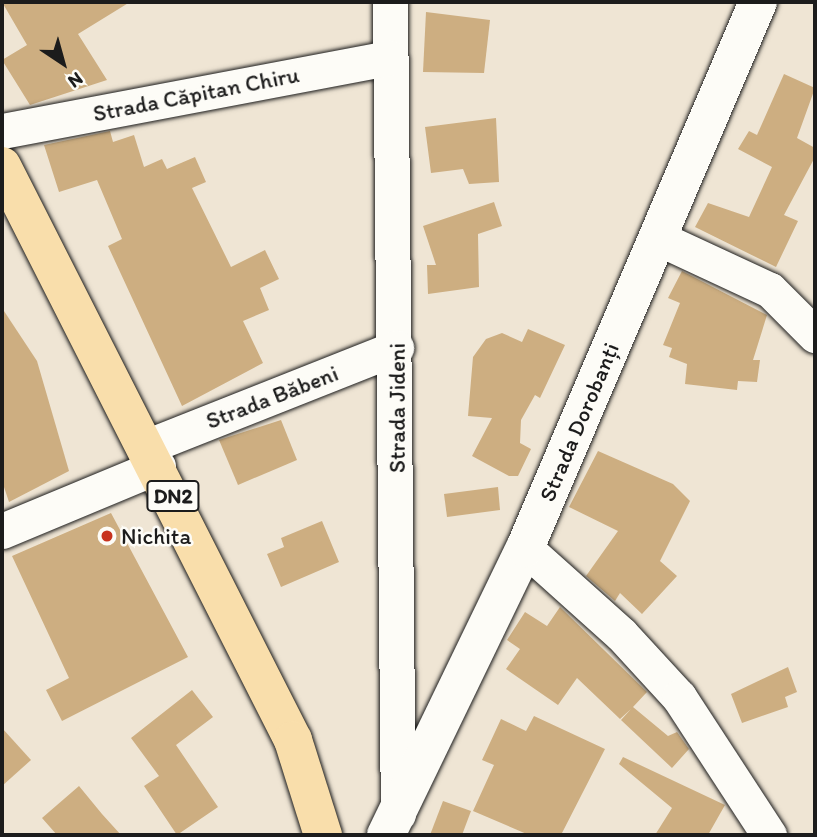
<!DOCTYPE html>
<html>
<head>
<meta charset="utf-8">
<style>
	body { margin:0 }
	#map { position:relative; width:817px; height:837px; overflow:hidden; background:#efe5d4; font-family:Itim,sans-serif }
	div>[style] { position:absolute }
	.building>* { inset:0; background:#cdae81 }
	.roads { filter:drop-shadow(0 0 2px #1c1c1c) drop-shadow(0 0 2px #1c1c1c) }
	.minor>* { height:35px; margin:-17.5px; padding:0 17.5px; transform-origin:17.5px; border-radius:17.5px; background:#fdfcf7 }
	.secondary>* { height:38px; margin:-19px; padding:0 19px; transform-origin:19px; border-radius:19px; background:#fdfcf7 }
	.primary>* { height:38px; margin:-19px; padding:0 19px; transform-origin:19px; border-radius:19px; background:#f9deab }
	.dots>* { width:19px; height:19px; translate:-50% -50%; box-sizing:border-box; border:4px solid #fdfcf7; border-radius:50% }
	span { translate:-50% -50%; white-space:nowrap; text-align:center; line-height:1.15; -webkit-text-stroke:5px #fdfcf7; paint-order:stroke }
	.shield-label span { padding:2px 5px; background:#fdfcf7; border:2px solid; border-radius:5px; -webkit-text-stroke-width:0 }
	.shield-label { font-size:21px; color:#1c1c1c; font-weight:700 }
	.street-label { font-size:23px; color:#1c1c1c }
	.poi-label { font-size:23px; color:#1c1c1c }
	.left { translate:0 -50%; text-align:left }
	.frame { position:absolute; inset:0; border:4px solid #1c1c1c; pointer-events:none }
	.north { position:absolute; left:28px; top:28px; width:70px; height:70px; -webkit-text-stroke:5px #fdfcf7; paint-order:stroke; rotate:144deg; font-size:19px; font-weight:700; line-height:28px; text-align:center; color:#1c1c1c }
	.north::after { content:''; display:block; margin:auto; width:24px; height:32px; background:#1c1c1c; clip-path:polygon(50% 0,100% 100%,50% 72%,0 100%) }
</style>
</head>
<body>
<div id="map">
	<div class="building">
		<div style="clip-path:polygon(2px 2px,130px 2px,78px 34px,107px 80px,30px 105px,2px 60px,27px 45px)"></div>
		<div style="clip-path:polygon(426px 12px,490px 20px,484px 73px,423px 72px)"></div>
		<div style="clip-path:polygon(784px 74px,815px 88px,797px 138px,815px 148px,815px 157px,784px 215px,798px 221px,776px 267px,695px 227px,708px 203px,749px 217px,772px 167px,738px 149px,749px 131px,757px 135px)"></div>
		<div style="clip-path:polygon(496px 118px,499px 182px,469px 184px,463px 169px,431px 173px,425px 127px)"></div>
		<div style="clip-path:polygon(110px 131px,113px 142px,134px 135px,144px 167px,162px 159px,167px 169px,195px 157px,206px 182px,192px 188px,231px 267px,265px 250px,279px 279px,260px 288px,269px 310px,243px 321px,263px 363px,182px 406px,108px 246px,122px 239px,97px 180px,59px 192px,44px 145px)"></div>
		<div style="clip-path:polygon(494px 202px,502px 226px,478px 234px,479px 287px,428px 294px,427px 265px,436px 265px,423px 226px)"></div>
		<div style="clip-path:polygon(682px 271px,767px 315px,753px 360px,760px 360px,757px 382px,738px 381px,737px 390px,685px 384px,687px 364px,669px 357px,672px 348px,663px 345px,680px 303px,668px 298px)"></div>
		<div style="clip-path:polygon(2px 308px,37px 361px,69px 471px,9px 502px,2px 481px)"></div>
		<div style="clip-path:polygon(528px 329px,565px 345px,540px 398px,535px 395px,521px 420px,520px 443px,531px 449px,518px 476px,509px 476px,472px 456px,492px 418px,468px 416px,473px 357px,486px 339px,502px 333px,522px 342px)"></div>
		<div style="clip-path:polygon(281px 420px,297px 460px,238px 485px,219px 440px)"></div>
		<div style="clip-path:polygon(598px 451px,673px 484px,690px 501px,660px 561px,677px 576px,642px 614px,620px 593px,615px 601px,586px 576px,618px 531px,569px 507px)"></div>
		<div style="clip-path:polygon(498px 487px,500px 510px,447px 517px,444px 494px)"></div>
		<div style="clip-path:polygon(111px 513px,188px 657px,62px 721px,46px 690px,69px 678px,12px 556px)"></div>
		<div style="clip-path:polygon(322px 521px,339px 562px,281px 587px,267px 554px,284px 547px,281px 538px)"></div>
		<div style="clip-path:polygon(560px 607px,647px 692px,633px 707px,668px 736px,677px 732px,689px 749px,672px 768px,621px 720px,631px 709px,620px 719px,577px 678px,558px 705px,506px 669px,520px 649px,507px 640px,525px 612px,547px 626px)"></div>
		<div style="clip-path:polygon(788px 667px,797px 692px,785px 697px,788px 707px,742px 723px,731px 694px)"></div>
		<div style="clip-path:polygon(192px 690px,213px 717px,176px 745px,218px 807px,177px 835px,144px 786px,159px 776px,131px 738px)"></div>
		<div style="clip-path:polygon(534px 716px,605px 749px,561px 835px,529px 835px,473px 811px,494px 765px,482px 760px,501px 719px,526px 731px)"></div>
		<div style="clip-path:polygon(2px 728px,31px 760px,2px 786px)"></div>
		<div style="clip-path:polygon(623px 757px,725px 805px,708px 835px,655px 835px,672px 808px,619px 764px)"></div>
		<div style="clip-path:polygon(79px 786px,102px 814px,121px 835px,57px 835px,42px 818px)"></div>
		<div style="clip-path:polygon(443px 801px,471px 811px,462px 835px,430px 835px)"></div>
	</div>
	<div class="roads">
		<div class="minor">
			<div style="left:390px;top:2px;width:812px;rotate:89.44deg"></div>
			<div style="left:2px;top:131px;width:395px;rotate:-10.7deg"></div>
			<div style="left:658px;top:238px;width:123px;rotate:24.9deg"></div>
			<div style="left:770px;top:290px;width:64px;rotate:45deg"></div>
			<div style="left:148px;top:446px;width:267px;rotate:-21.6deg"></div>
			<div style="left:2px;top:531px;width:169px;rotate:-22.6deg"></div>
			<div style="left:525px;top:548px;width:129px;rotate:41.9deg"></div>
			<div style="left:621px;top:634px;width:86px;rotate:47.4deg"></div>
			<div style="left:679px;top:697px;width:165px;rotate:56.9deg"></div>
		</div>
		<div class="secondary">
			<div style="left:386px;top:835px;width:319px;rotate:-64.2deg"></div>
			<div style="left:525px;top:548px;width:594px;rotate:-66.89deg"></div>
		</div>
		<div class="primary">
			<div style="left:2px;top:166px;width:644px;rotate:63.12deg"></div>
			<div style="left:293px;top:740px;width:100px;rotate:72.5deg"></div>
		</div>
	</div>
	<div class="dots">
		<div style="left:107px;top:536px;background:#c8321e"></div>
	</div>
	<div class="shield-label">
		<span style="left:173px;top:496px">DN2</span>
	</div>
	<div class="street-label">
		<span style="left:196px;top:94px;rotate:-11deg">Strada Căpitan Chiru</span>
		<span style="left:272px;top:397px;rotate:-21deg">Strada Băbeni</span>
		<span style="left:397px;top:408px;rotate:-90deg">Strada Jideni</span>
		<span style="left:579px;top:422px;rotate:-67deg">Strada Dorobanți</span>
	</div>
	<div class="poi-label">
		<span class="left" style="left:121px;top:536px">Nichita</span>
	</div>
	<div class="frame"></div>
	<div class="north">N</div>
</div>
</body>
</html>
